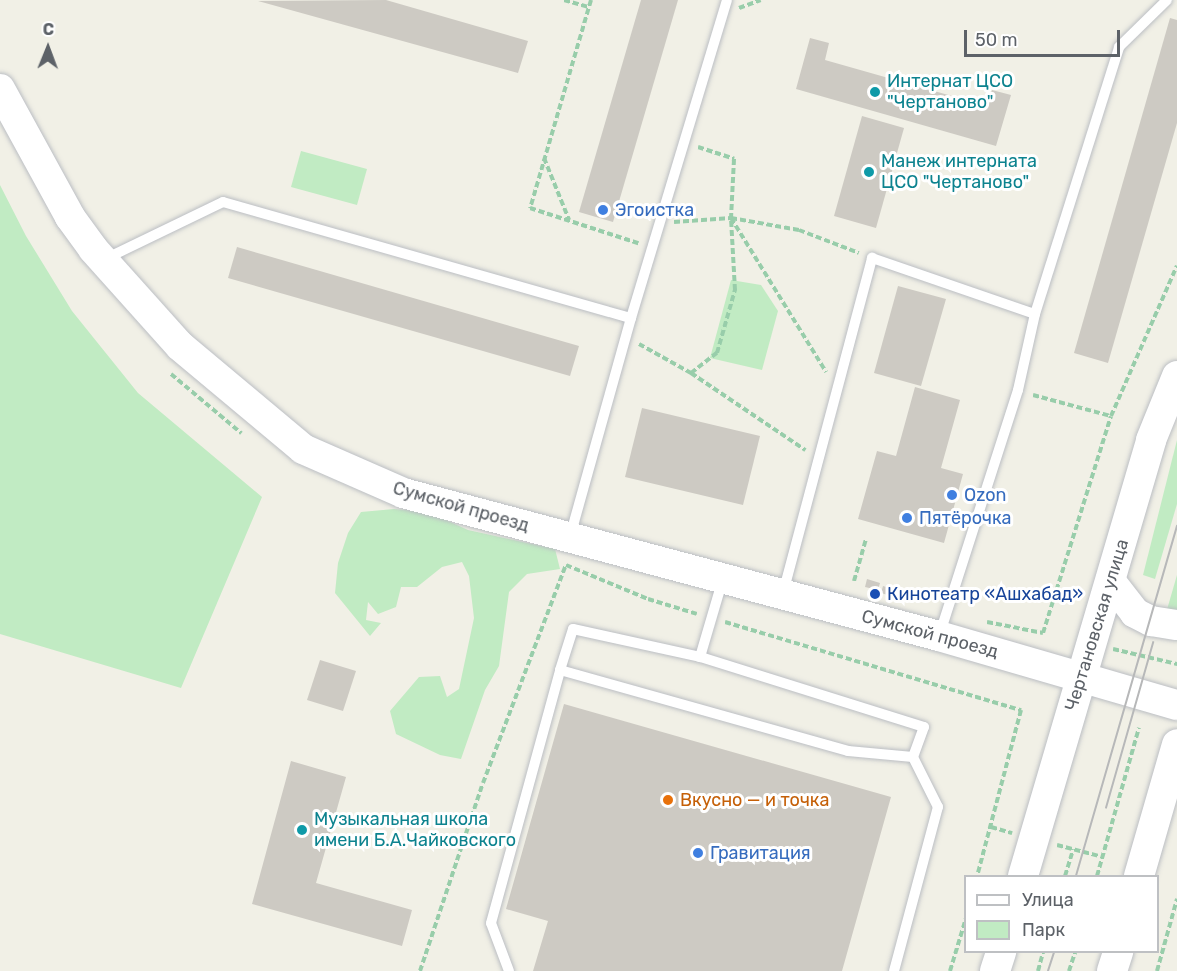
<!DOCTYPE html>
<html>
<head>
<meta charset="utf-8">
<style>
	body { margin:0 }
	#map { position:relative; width:1177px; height:971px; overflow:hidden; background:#f1f0e6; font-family:Rubik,sans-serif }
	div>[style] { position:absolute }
	.green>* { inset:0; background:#c1ebc3 }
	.building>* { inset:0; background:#cdcac3 }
	.path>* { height:4px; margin-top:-2px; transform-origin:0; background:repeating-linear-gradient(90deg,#98cdaa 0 6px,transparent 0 9px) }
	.roads { filter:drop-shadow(0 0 2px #bbbec3) drop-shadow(0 0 2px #bbbec3) }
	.lane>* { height:10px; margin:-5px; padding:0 5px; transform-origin:5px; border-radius:5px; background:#fff }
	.secondary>* { height:30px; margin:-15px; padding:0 15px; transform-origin:15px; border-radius:15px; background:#fff }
	.tram>* { height:1.5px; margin:-0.75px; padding:0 0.75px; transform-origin:0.75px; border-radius:0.75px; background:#b7b8b9 }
	.dots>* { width:16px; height:16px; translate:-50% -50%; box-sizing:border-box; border:3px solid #fff; border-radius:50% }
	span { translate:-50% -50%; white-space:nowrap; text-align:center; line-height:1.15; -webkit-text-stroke:6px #fff; paint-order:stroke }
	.culture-label { font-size:18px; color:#0d838f }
	.left { translate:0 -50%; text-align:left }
	.shop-label { font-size:18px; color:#366cbe }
	.street-label { font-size:18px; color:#5d6268 }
	.transit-label { font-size:18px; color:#164399 }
	.food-label { font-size:18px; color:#c56008 }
	.legend { position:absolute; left:964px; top:875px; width:195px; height:78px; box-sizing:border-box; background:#fff; border:2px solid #bec0c3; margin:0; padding:8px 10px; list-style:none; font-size:18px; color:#5d6268 }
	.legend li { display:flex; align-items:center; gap:12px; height:30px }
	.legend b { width:30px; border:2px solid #bec0c3 }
	.north { position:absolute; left:18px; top:18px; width:60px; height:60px; -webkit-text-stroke:4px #fff; paint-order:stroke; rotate:1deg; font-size:16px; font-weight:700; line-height:24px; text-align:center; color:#5d6268 }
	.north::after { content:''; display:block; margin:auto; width:21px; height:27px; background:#5d6268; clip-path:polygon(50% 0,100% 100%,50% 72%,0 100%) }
	.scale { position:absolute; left:964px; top:30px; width:156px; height:27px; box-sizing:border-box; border:3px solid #5d6268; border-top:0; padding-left:8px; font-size:18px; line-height:21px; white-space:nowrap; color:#5d6268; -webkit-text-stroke:4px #fff; paint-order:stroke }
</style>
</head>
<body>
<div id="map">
	<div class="green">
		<div style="clip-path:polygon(301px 151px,367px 169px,357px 205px,291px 187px)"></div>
		<div style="clip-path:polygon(0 185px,26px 236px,72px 311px,138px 393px,262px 497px,181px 688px,0 634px)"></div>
		<div style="clip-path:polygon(731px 280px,761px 285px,778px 311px,762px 370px,710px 358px)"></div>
		<div style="clip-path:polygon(1177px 440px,1177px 504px,1155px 579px,1143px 575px)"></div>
		<div style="clip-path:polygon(394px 509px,428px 512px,468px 530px,555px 549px,560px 569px,527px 574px,509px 592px,499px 666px,485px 690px,461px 759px,440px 755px,396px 734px,390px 711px,419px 677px,440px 676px,447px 697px,459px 689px,474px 618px,469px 576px,462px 562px,442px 567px,417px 587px,401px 587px,396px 607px,378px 614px,368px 602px,366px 620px,381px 623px,370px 636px,335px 593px,338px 563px,348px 533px,361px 512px)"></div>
		<div style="clip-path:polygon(1177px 575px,1177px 616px,1166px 613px)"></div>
	</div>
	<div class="building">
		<div style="clip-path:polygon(386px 0,528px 41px,518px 73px,258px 1px)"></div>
		<div style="clip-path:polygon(641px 0,678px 0,613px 222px,579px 212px)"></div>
		<div style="clip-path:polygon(1170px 18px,1177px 20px,1177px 123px,1108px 363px,1074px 353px)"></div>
		<div style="clip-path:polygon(810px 38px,829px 43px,825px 60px,987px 106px,992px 90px,1011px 95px,996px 146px,796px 89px)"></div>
		<div style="clip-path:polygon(862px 116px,904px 128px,876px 228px,834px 216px)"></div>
		<div style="clip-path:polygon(237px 247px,579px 346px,570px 376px,228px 278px)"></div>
		<div style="clip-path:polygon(898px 286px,946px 299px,921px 386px,874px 373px)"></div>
		<div style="clip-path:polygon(915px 387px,960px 400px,941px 468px,963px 474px,944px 543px,858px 519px,877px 451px,896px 456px)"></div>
		<div style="clip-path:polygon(642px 408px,760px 436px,743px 505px,625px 477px)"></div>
		<div style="clip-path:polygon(867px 579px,880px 583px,878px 590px,865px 587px)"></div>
		<div style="clip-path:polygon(883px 586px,893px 589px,891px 596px,881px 593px)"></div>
		<div style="clip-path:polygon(320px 660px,356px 671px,343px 711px,307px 700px)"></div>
		<div style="clip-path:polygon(564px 704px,891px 797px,842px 971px,533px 971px,548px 921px,506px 909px)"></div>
		<div style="clip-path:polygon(291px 761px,346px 777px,316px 883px,412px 910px,402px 946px,252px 904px)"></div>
	</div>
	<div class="path">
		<div style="left:564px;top:0;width:26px;rotate:16deg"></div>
		<div style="left:591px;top:0;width:217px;rotate:106.3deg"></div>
		<div style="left:530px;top:208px;width:114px;rotate:18deg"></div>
		<div style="left:739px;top:8px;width:23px;rotate:-20deg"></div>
		<div style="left:698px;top:147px;width:38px;rotate:18deg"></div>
		<div style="left:734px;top:159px;width:59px;rotate:92.9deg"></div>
		<div style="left:731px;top:218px;width:181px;rotate:58.3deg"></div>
		<div style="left:544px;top:158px;width:67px;rotate:68deg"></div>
		<div style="left:674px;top:222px;width:57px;rotate:-4deg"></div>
		<div style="left:731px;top:218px;width:69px;rotate:10deg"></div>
		<div style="left:799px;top:230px;width:64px;rotate:21deg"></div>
		<div style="left:639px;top:344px;width:60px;rotate:29.1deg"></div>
		<div style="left:691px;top:373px;width:33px;rotate:-38deg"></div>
		<div style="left:717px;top:353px;width:66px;rotate:-74.1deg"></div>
		<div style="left:735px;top:290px;width:71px;rotate:-93.2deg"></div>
		<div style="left:691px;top:373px;width:138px;rotate:34deg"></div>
		<div style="left:171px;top:374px;width:92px;rotate:40.1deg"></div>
		<div style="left:1033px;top:395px;width:81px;rotate:15.1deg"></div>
		<div style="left:854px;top:581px;width:44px;rotate:-74.1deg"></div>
		<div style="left:725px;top:622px;width:309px;rotate:16.6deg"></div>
		<div style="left:1021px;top:710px;width:172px;rotate:104.8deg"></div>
		<div style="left:987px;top:622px;width:57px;rotate:11.1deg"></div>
		<div style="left:1043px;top:633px;width:227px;rotate:-72.6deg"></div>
		<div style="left:1111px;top:416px;width:164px;rotate:-66.3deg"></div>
		<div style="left:1113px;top:649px;width:66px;rotate:13.2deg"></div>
		<div style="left:991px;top:827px;width:22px;rotate:16deg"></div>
		<div style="left:1057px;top:845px;width:48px;rotate:14.6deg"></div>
		<div style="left:1065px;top:876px;width:28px;rotate:-73deg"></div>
		<div style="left:1097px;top:876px;width:154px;rotate:-74.2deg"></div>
		<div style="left:420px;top:971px;width:198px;rotate:-71.5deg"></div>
		<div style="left:483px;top:783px;width:233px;rotate:-69.2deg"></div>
		<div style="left:566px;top:565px;width:89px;rotate:22.5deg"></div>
		<div style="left:648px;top:599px;width:51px;rotate:17deg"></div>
		<div style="left:950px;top:971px;width:55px;rotate:-73.2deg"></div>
		<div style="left:1038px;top:971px;width:20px;rotate:-75deg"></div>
		<div style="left:1069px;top:971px;width:20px;rotate:-72deg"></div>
		<div style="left:1157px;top:971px;width:75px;rotate:-74.5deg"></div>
	</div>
	<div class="roads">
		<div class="lane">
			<div style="left:105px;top:259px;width:131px;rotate:-25.8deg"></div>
			<div style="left:223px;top:202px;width:424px;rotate:15.9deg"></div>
			<div style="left:631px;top:318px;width:227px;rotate:105.6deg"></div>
			<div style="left:631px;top:318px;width:332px;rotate:-73.2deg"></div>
			<div style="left:783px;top:593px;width:347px;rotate:-75.1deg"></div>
			<div style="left:872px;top:258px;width:172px;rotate:19deg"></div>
			<div style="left:940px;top:633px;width:255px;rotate:-72.2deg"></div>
			<div style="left:1018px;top:390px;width:78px;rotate:-77.4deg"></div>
			<div style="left:1035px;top:314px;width:280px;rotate:-72.5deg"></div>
			<div style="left:1119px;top:47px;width:67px;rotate:-44.4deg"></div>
			<div style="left:560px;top:670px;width:43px;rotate:-72.4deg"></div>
			<div style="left:573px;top:629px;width:130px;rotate:12.4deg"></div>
			<div style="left:509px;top:971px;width:51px;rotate:-110.6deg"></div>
			<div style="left:491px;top:923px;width:262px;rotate:-74.7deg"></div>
			<div style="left:560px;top:670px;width:299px;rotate:15.7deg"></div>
			<div style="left:848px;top:751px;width:65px;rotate:5.3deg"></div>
			<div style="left:913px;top:757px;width:32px;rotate:-70deg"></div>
			<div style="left:924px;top:727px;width:235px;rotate:-162.6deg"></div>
			<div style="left:700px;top:657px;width:81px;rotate:-73.6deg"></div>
			<div style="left:894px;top:971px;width:170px;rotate:-75deg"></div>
			<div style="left:938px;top:807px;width:56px;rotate:-116.6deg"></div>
		</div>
		<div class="secondary">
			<div style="left:0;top:89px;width:146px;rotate:61.3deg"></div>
			<div style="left:70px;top:217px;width:39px;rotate:54deg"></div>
			<div style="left:93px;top:249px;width:130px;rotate:48.1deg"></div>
			<div style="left:180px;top:346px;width:160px;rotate:39.9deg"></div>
			<div style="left:303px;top:449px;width:109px;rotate:23.7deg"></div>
			<div style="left:403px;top:493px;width:555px;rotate:14.94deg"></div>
			<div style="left:939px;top:636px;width:248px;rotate:16.2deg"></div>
			<div style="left:1111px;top:582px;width:39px;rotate:52deg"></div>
			<div style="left:1135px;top:613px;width:18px;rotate:27deg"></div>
			<div style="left:1151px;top:621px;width:26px;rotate:9deg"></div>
			<div style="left:1023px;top:876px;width:454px;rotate:-73.6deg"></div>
			<div style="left:1151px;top:440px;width:69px;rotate:-67.9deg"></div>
			<div style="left:1139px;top:876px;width:137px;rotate:-73.9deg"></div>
			<div style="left:995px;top:971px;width:20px;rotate:-72deg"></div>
			<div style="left:1112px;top:971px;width:20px;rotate:-72deg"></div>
		</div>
	</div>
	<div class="tram">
		<div style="left:1106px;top:808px;width:172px;rotate:-74.1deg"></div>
		<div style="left:1076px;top:876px;width:364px;rotate:-73.9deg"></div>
		<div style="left:1048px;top:971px;width:20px;rotate:-72deg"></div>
	</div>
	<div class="dots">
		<div style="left:875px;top:92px;background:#0f9aa8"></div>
		<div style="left:869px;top:172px;background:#0f9aa8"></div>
		<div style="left:603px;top:210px;background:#3f7fe0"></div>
		<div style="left:952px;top:495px;background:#3f7fe0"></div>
		<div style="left:907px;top:518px;background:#3f7fe0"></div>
		<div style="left:875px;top:594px;background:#1a4fb4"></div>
		<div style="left:668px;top:800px;background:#e8710a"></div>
		<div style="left:302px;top:830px;background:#0f9aa8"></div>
		<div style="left:698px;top:853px;background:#3f7fe0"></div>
	</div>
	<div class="culture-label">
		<span class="left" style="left:887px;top:92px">Интернат ЦСО<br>"Чертаново"</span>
		<span class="left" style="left:881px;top:172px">Манеж интерната<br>ЦСО "Чертаново"</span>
		<span class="left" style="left:314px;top:830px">Музыкальная школа<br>имени Б.А.Чайковского</span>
	</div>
	<div class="shop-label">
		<span class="left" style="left:615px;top:210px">Эгоистка</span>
		<span class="left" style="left:964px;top:495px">Ozon</span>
		<span class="left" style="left:919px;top:518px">Пятёрочка</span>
		<span class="left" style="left:710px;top:853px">Гравитация</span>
	</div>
	<div class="street-label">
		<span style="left:461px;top:507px;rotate:16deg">Сумской проезд</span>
		<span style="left:1097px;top:625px;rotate:-73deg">Чертановская улица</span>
		<span style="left:930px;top:634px;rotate:15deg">Сумской проезд</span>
	</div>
	<div class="transit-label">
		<span class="left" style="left:887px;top:594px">Кинотеатр «Ашхабад»</span>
	</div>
	<div class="food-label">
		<span class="left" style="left:680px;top:800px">Вкусно — и точка</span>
	</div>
	<ul class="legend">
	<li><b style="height:8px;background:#fff"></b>Улица</li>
	<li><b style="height:16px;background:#c1ebc3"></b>Парк</li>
	</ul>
	<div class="north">С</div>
	<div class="scale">50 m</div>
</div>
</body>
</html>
